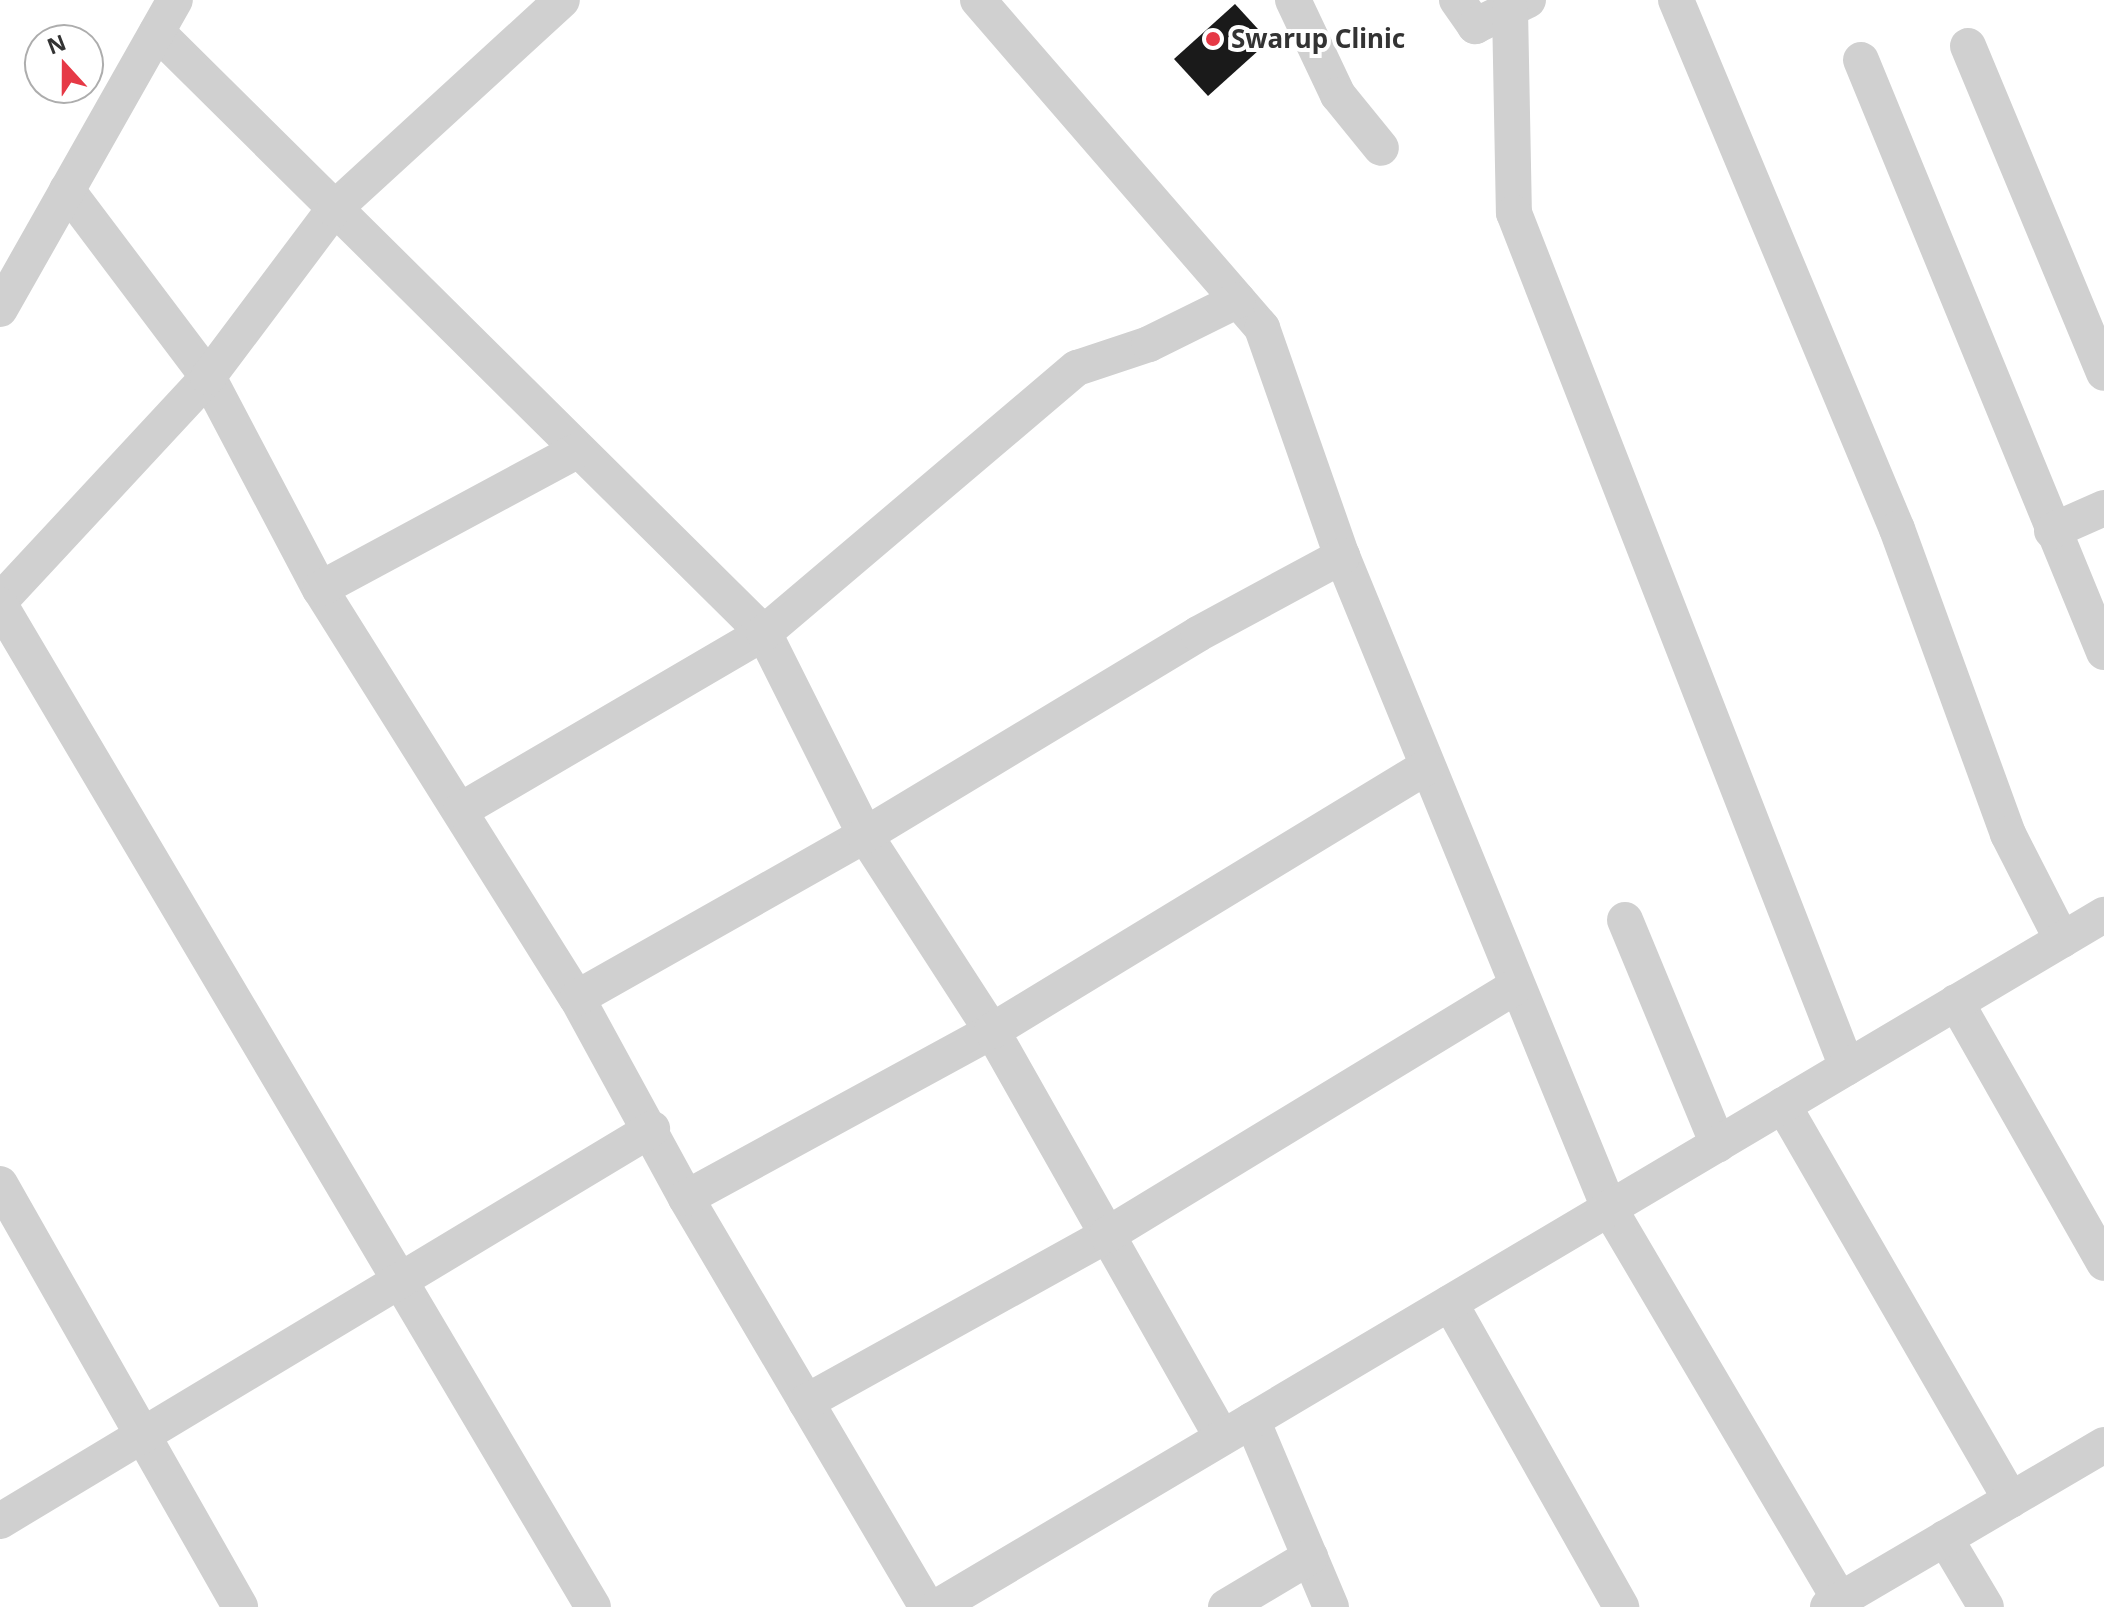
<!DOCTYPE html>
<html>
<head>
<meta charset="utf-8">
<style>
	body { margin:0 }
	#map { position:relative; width:2104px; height:1607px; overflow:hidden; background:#fff; font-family:"Noto Sans",sans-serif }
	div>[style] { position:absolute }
	.building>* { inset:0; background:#1a1a1a }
	.street>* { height:36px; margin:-18px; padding:0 18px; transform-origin:18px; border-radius:18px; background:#d0d0d0 }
	.dots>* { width:22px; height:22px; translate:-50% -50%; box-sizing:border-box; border:4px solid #fff; border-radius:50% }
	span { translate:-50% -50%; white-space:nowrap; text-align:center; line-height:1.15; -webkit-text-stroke:8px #fff; paint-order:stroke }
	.poi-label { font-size:26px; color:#333; font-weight:700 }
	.left { translate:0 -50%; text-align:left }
	.north { position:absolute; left:24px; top:24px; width:80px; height:80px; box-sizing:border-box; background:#fff; border:2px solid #adadad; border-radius:50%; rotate:339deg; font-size:22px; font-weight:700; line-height:32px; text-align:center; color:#333 }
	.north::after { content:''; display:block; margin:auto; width:28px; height:36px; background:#e63946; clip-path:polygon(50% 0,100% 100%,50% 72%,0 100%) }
</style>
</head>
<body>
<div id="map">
	<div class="building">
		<div style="clip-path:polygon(1235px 4px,1269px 41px,1208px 96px,1174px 59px)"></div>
	</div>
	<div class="street">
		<div style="left:978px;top:0;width:434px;rotate:49.1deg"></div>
		<div style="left:1262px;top:328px;width:242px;rotate:70.7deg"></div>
		<div style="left:1342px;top:556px;width:705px;rotate:67.73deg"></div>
		<div style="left:1609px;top:1208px;width:455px;rotate:59.5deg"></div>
		<div style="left:1293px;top:0;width:105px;rotate:64.7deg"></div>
		<div style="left:1338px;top:95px;width:68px;rotate:50.9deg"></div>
		<div style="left:1457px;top:0;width:32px;rotate:55deg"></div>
		<div style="left:1475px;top:26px;width:59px;rotate:-26.1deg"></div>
		<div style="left:1676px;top:0;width:573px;rotate:67.33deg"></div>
		<div style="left:1897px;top:529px;width:325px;rotate:70deg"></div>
		<div style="left:2008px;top:834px;width:119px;rotate:63deg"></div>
		<div style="left:1510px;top:9px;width:204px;rotate:88.9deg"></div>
		<div style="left:1514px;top:213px;width:917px;rotate:68.7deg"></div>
		<div style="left:157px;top:32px;width:854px;rotate:44.72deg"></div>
		<div style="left:764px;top:633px;width:226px;rotate:63.4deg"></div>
		<div style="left:865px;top:835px;width:234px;rotate:57.1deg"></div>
		<div style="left:992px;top:1031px;width:467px;rotate:60.5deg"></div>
		<div style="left:1968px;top:46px;width:354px;rotate:67.4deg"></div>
		<div style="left:1861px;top:60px;width:640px;rotate:67.68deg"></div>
		<div style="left:67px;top:190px;width:234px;rotate:53deg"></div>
		<div style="left:208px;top:377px;width:240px;rotate:62.2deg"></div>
		<div style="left:320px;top:589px;width:483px;rotate:57.9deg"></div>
		<div style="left:577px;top:998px;width:228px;rotate:61.4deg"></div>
		<div style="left:686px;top:1198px;width:475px;rotate:59.5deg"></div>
		<div style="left:0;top:309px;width:355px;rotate:-60.5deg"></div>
		<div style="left:2052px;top:531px;width:57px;rotate:-23.9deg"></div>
		<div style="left:320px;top:589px;width:291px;rotate:-28.3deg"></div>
		<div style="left:0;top:601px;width:306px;rotate:-47.1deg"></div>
		<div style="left:208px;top:377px;width:210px;rotate:-53.1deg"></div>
		<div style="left:334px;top:209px;width:309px;rotate:-42.5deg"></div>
		<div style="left:0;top:605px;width:1164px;rotate:59.38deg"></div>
		<div style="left:461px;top:810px;width:351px;rotate:-30.3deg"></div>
		<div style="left:764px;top:633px;width:410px;rotate:-40.3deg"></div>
		<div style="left:1077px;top:368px;width:76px;rotate:-18.4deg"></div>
		<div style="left:1149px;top:344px;width:99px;rotate:-26.3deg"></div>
		<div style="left:1625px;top:920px;width:243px;rotate:67.5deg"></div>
		<div style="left:577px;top:998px;width:331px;rotate:-29.5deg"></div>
		<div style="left:865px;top:835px;width:389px;rotate:-31.1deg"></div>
		<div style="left:1198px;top:634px;width:164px;rotate:-28.4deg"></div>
		<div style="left:1956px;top:1002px;width:300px;rotate:60.4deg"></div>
		<div style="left:1783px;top:1105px;width:456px;rotate:60deg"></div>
		<div style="left:0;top:1184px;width:486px;rotate:60.4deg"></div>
		<div style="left:686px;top:1198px;width:349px;rotate:-28.6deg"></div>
		<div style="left:992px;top:1031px;width:508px;rotate:-31.31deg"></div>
		<div style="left:1450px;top:1303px;width:349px;rotate:60.6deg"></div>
		<div style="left:806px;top:1402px;width:344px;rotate:-29deg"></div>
		<div style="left:1107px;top:1235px;width:479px;rotate:-31.3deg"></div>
		<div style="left:1252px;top:1420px;width:203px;rotate:67.1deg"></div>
		<div style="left:0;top:1521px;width:761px;rotate:-31.02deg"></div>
		<div style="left:1945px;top:1538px;width:80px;rotate:59.3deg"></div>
		<div style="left:937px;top:1607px;width:1357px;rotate:-30.67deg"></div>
		<div style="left:1226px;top:1607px;width:98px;rotate:-30.8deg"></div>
		<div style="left:1828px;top:1607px;width:320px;rotate:-30.4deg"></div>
	</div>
	<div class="dots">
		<div style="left:1213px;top:39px;background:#e63946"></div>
	</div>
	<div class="poi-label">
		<span class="left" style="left:1231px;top:39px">Swarup Clinic</span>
	</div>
	<div class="north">N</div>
</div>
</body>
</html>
